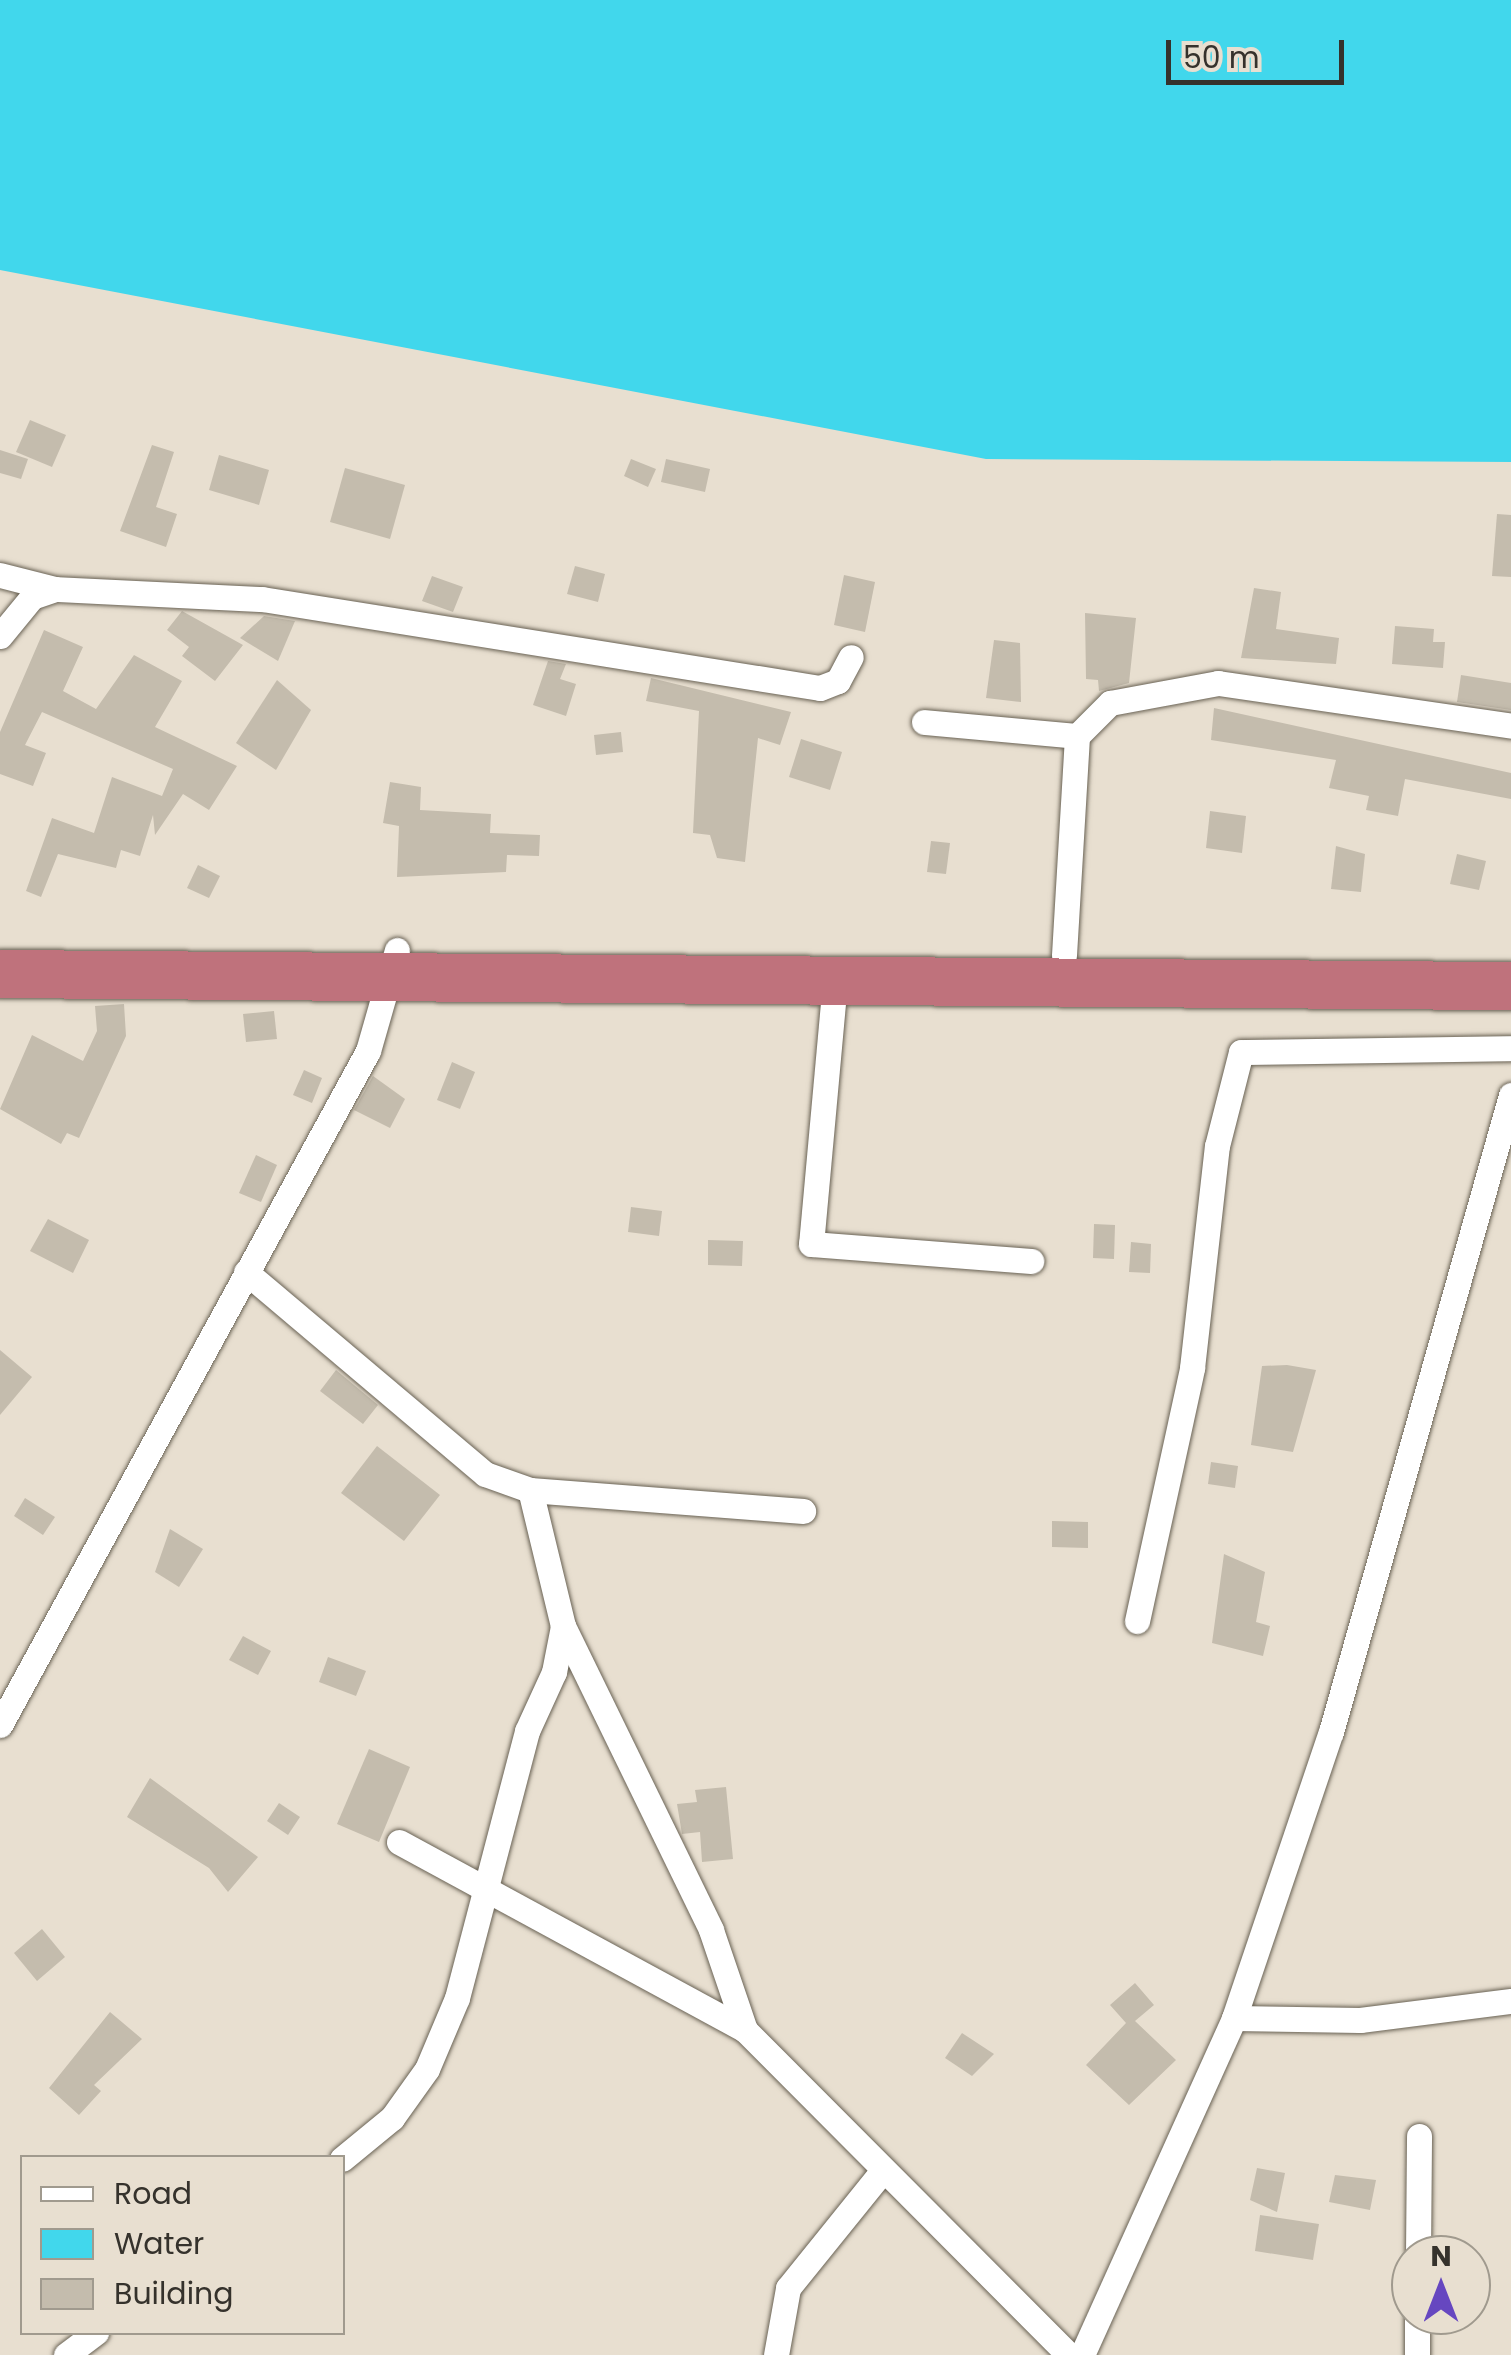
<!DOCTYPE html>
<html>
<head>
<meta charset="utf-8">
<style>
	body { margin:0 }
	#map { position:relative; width:1511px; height:2355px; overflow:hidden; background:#e8dfd0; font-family:Poppins,sans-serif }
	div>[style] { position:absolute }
	.water>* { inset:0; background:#41d7ec }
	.building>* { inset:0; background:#c4bcad }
	.roads { filter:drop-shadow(0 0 2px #696254) drop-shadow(0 0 2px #696254) }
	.street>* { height:25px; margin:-12.5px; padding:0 12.5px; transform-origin:12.5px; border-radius:12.5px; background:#fff }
	.highway>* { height:48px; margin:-24px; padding:0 24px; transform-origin:24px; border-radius:24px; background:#bf727c }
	span { translate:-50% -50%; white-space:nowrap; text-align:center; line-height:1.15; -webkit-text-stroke:10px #e8dfd0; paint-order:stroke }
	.legend { position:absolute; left:20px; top:2155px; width:325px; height:180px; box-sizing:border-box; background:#e8dfd0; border:2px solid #a09a8e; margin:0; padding:12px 18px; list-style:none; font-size:30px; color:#35322c }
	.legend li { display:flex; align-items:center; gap:20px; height:50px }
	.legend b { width:50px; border:2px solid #a09a8e }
	.north { position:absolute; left:1391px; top:2235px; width:100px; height:100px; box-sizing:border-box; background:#e8dfd0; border:2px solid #a09a8e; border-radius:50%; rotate:0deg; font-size:28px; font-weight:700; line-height:40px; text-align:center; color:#35322c }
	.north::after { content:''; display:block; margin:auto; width:35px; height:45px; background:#6647c0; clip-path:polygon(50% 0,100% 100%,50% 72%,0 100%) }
	.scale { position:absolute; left:1166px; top:40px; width:178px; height:45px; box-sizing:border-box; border:5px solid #35322c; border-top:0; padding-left:12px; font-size:30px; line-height:35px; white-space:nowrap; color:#35322c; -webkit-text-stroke:8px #e8dfd0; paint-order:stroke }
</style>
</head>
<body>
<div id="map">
	<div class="water">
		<div style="clip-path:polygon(0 0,1511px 0,1511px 462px,986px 459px,0 270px)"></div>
	</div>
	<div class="building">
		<div style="clip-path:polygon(30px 420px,66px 435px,52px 467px,16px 452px)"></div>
		<div style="clip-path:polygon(152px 445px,174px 452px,156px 507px,177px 514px,166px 547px,120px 531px)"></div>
		<div style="clip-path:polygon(0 450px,28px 459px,21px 479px,0 473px)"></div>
		<div style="clip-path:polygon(219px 455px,269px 470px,259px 505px,209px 490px)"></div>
		<div style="clip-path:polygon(631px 459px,656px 469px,648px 487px,624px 476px)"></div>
		<div style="clip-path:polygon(666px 459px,710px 469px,705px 492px,661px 482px)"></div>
		<div style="clip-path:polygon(345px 468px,405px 485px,390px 539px,330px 522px)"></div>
		<div style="clip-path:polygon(1497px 514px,1511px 515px,1511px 577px,1492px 576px)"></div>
		<div style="clip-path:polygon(575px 566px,605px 574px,598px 602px,567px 594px)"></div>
		<div style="clip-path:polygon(844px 575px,875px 582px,865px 632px,834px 625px)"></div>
		<div style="clip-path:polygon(432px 576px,463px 587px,453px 612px,422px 601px)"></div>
		<div style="clip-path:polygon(1254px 588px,1281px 592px,1276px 629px,1339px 638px,1336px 664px,1241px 658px)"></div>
		<div style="clip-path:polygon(182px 611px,243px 645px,215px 681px,182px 656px,189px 647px,167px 630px)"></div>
		<div style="clip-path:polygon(1085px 613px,1136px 618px,1129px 683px,1099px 691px,1098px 680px,1086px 679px)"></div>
		<div style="clip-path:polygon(264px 616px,295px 621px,278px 661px,240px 638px)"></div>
		<div style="clip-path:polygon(1395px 626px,1434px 629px,1433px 642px,1445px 642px,1443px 668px,1392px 664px)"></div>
		<div style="clip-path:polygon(44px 630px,83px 647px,63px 691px,96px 709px,134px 655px,182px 681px,155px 727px,237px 766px,209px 810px,183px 794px,155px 835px,153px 815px,140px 856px,121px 850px,116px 868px,58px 854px,41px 897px,26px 891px,52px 818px,94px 833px,112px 777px,162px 796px,173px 769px,42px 712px,25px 745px,46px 753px,33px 786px,0 774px,0 732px)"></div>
		<div style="clip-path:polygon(994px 640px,1020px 643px,1021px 702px,986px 698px)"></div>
		<div style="clip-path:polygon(548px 661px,566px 664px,560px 679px,576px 684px,566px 716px,533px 705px)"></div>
		<div style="clip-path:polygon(1461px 675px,1511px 683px,1511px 710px,1457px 702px)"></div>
		<div style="clip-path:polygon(651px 678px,791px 712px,780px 745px,758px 738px,745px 862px,717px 858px,710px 835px,693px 833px,699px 711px,646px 701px)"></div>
		<div style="clip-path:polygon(277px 680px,311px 710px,276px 770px,236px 743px)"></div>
		<div style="clip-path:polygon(1214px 708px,1511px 773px,1511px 799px,1405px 779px,1398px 816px,1366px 810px,1369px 796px,1329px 788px,1336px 760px,1211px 740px)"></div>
		<div style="clip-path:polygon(621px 732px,623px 752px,596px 755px,594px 735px)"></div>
		<div style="clip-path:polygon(801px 739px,842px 752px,830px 790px,789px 777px)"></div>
		<div style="clip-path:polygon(390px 782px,421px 787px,420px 810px,491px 814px,490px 833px,540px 835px,539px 856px,507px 855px,506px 872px,397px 877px,399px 826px,383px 823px)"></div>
		<div style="clip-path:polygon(1210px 811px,1246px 816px,1242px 853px,1206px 848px)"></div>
		<div style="clip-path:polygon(931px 841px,950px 843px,946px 874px,927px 872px)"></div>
		<div style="clip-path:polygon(1336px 846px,1365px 854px,1361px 892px,1331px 889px)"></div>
		<div style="clip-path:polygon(1457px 854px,1486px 861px,1479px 890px,1450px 884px)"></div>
		<div style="clip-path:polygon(198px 865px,220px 876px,209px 898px,187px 888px)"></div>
		<div style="clip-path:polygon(124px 1004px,126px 1036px,79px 1138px,67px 1133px,61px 1144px,0 1109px,32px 1035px,83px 1061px,97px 1031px,95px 1006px)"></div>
		<div style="clip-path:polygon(274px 1011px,277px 1039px,246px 1042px,243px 1014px)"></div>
		<div style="clip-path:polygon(452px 1062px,475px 1072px,460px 1109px,437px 1100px)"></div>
		<div style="clip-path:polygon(304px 1070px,322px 1078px,312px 1103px,293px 1095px)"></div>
		<div style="clip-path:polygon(373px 1076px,405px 1099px,390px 1128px,354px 1110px)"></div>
		<div style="clip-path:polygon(256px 1155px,277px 1165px,261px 1202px,239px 1193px)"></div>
		<div style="clip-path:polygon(631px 1207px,662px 1211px,659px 1236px,628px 1232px)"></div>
		<div style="clip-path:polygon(48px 1219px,89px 1240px,73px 1273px,30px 1251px)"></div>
		<div style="clip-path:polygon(1094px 1224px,1115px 1225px,1114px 1259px,1093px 1258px)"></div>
		<div style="clip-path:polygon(708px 1240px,743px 1241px,742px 1266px,708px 1265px)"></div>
		<div style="clip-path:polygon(1131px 1242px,1151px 1244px,1150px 1273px,1129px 1272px)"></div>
		<div style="clip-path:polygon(0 1350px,32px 1377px,0 1415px)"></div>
		<div style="clip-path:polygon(1287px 1365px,1316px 1370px,1293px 1452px,1251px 1445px,1262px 1366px)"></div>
		<div style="clip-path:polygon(336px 1370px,378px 1405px,363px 1424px,320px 1391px)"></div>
		<div style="clip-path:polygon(377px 1446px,440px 1495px,404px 1541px,341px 1493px)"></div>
		<div style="clip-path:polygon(1211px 1462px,1238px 1466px,1235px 1488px,1208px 1484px)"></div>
		<div style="clip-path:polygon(25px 1498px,55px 1517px,43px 1535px,14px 1516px)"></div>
		<div style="clip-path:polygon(1052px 1521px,1088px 1522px,1088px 1548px,1052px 1547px)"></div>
		<div style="clip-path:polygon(170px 1529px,203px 1549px,179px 1587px,155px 1572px)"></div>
		<div style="clip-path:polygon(1224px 1554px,1265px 1572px,1256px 1622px,1270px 1626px,1263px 1656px,1212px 1643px)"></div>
		<div style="clip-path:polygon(243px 1636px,271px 1651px,258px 1675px,229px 1660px)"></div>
		<div style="clip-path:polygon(328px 1657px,366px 1671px,356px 1696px,319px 1682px)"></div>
		<div style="clip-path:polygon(369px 1749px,410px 1767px,379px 1842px,337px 1824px)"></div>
		<div style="clip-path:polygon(150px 1778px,258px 1857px,228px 1892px,209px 1868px,127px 1817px)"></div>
		<div style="clip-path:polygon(726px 1787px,733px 1859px,702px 1862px,700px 1832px,682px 1834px,677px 1804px,697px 1802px,695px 1790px)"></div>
		<div style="clip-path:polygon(279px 1803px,300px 1817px,288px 1835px,267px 1821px)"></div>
		<div style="clip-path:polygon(42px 1929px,65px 1957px,37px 1981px,14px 1953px)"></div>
		<div style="clip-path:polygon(1135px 1983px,1154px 2005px,1135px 2021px,1176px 2060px,1129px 2105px,1086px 2065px,1126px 2023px,1110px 2005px)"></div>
		<div style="clip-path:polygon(110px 2012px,142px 2039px,94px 2085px,101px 2091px,79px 2115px,49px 2088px)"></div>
		<div style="clip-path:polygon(962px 2033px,994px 2054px,972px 2076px,945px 2058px)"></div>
		<div style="clip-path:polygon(1257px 2168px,1285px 2173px,1277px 2212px,1250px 2200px)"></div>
		<div style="clip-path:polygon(1335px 2175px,1376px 2180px,1370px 2210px,1329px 2202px)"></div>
		<div style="clip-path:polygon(1260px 2215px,1319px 2224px,1313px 2260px,1255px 2251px)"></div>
	</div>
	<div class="roads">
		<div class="street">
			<div style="left:0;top:575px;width:57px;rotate:14.3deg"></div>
			<div style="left:0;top:636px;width:50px;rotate:-50.6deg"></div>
			<div style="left:32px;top:597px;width:24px;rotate:-19deg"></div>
			<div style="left:55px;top:589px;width:207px;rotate:2.8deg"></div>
			<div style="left:262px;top:599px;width:565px;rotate:9.06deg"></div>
			<div style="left:820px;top:688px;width:19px;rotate:-21deg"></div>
			<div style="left:838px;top:681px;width:27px;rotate:-62deg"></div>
			<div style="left:924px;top:722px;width:154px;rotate:5.2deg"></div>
			<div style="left:1064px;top:955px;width:219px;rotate:-86.6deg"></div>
			<div style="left:1077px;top:736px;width:47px;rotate:-45deg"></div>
			<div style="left:1110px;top:703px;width:110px;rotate:-10.5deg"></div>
			<div style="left:1218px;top:683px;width:296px;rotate:8.3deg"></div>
			<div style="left:835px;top:981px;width:264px;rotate:95.2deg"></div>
			<div style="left:811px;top:1244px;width:221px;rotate:4.4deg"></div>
			<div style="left:246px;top:1272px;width:313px;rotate:40.2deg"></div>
			<div style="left:485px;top:1474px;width:48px;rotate:19.6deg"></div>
			<div style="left:530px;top:1490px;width:274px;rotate:4.4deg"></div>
			<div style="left:1137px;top:1621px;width:259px;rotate:-77.7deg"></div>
			<div style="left:1192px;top:1368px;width:223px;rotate:-83.6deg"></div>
			<div style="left:1217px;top:1146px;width:97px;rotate:-75.7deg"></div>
			<div style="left:1241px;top:1052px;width:270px;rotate:-0.8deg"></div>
			<div style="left:563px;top:1626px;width:338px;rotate:64deg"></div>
			<div style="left:711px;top:1930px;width:106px;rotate:71.2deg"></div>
			<div style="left:0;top:1725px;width:768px;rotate:-61.37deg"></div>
			<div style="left:368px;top:1051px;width:105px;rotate:-74deg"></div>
			<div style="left:399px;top:1842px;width:394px;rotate:28.5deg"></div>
			<div style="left:745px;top:2030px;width:459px;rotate:45.1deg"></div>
			<div style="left:1234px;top:2018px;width:126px;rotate:0.9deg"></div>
			<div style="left:1360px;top:2020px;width:152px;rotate:-7.2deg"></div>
			<div style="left:342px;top:2159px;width:65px;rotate:-39.4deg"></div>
			<div style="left:392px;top:2118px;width:60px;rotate:-54.5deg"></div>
			<div style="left:427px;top:2069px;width:77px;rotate:-67.1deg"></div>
			<div style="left:457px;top:1998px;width:276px;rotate:-75.3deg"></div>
			<div style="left:527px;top:1731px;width:65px;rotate:-65.4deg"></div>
			<div style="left:554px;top:1672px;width:47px;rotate:-78.9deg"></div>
			<div style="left:563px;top:1626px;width:140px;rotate:-103.6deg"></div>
			<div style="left:1418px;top:2255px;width:119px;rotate:-89.5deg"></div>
			<div style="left:66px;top:2355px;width:38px;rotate:-37deg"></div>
			<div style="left:776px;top:2355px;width:68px;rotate:-79.8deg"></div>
			<div style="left:788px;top:2288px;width:146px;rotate:-51.1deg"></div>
			<div style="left:1082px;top:2355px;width:370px;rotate:-65.7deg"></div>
			<div style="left:1234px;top:2018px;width:302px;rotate:-71.3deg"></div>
			<div style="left:1331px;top:1732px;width:662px;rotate:-74.22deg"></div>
			<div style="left:1417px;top:2355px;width:40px;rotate:-90deg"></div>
		</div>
		<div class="highway">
			<div style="left:0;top:974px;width:1511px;rotate:0.46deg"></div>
		</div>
	</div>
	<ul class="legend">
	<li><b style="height:12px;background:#fff"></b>Road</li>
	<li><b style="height:28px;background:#41d7ec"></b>Water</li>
	<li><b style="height:28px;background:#c4bcad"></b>Building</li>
	</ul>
	<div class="north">N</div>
	<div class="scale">50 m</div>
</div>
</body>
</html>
